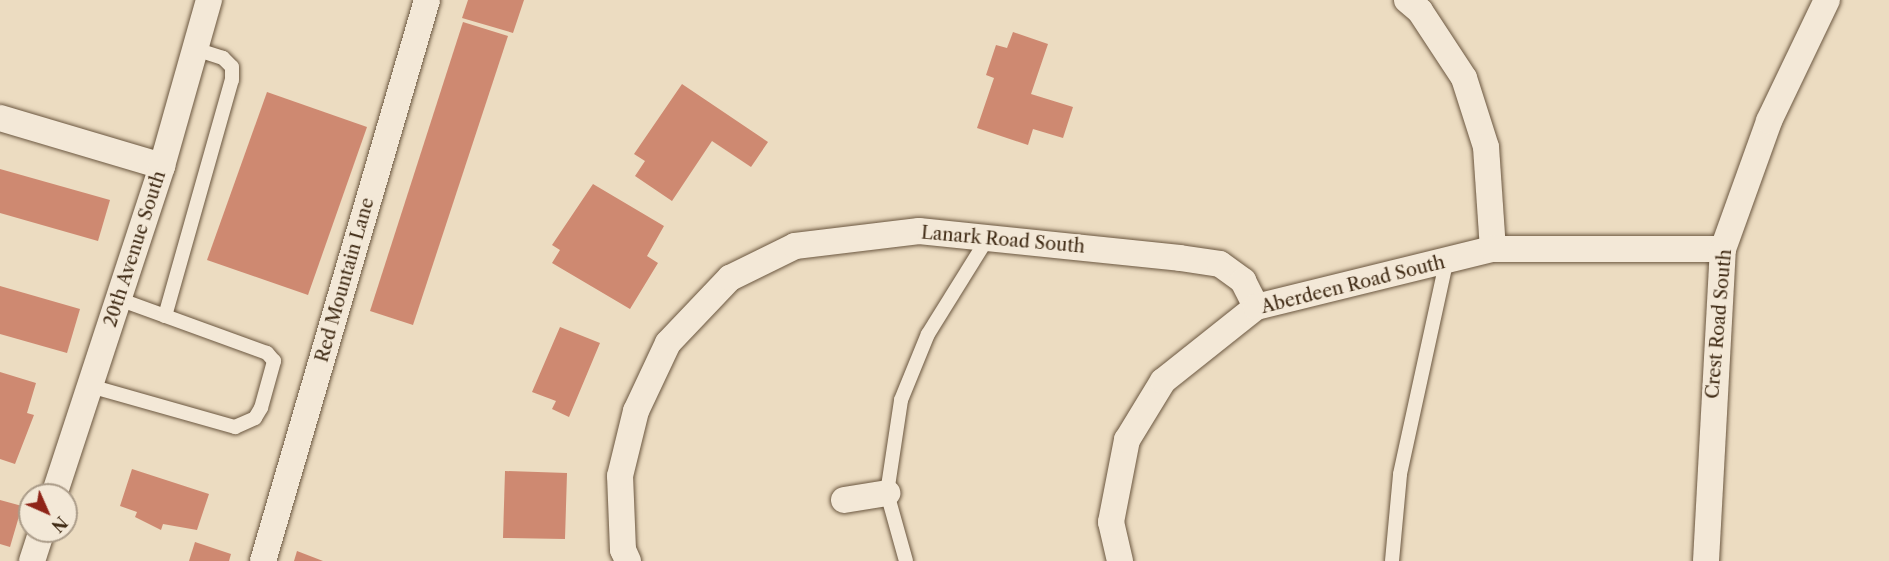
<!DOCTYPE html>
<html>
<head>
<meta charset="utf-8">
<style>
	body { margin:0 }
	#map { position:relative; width:1889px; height:561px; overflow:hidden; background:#ecdcc1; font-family:"Libre Caslon Text",serif }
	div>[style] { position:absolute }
	.building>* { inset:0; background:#ce8971 }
	.roads { filter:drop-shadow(0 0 2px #6b5740) drop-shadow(0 0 2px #6b5740) }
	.service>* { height:14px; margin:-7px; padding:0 7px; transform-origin:7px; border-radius:7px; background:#f3e8d7 }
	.minor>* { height:26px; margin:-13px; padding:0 13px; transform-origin:13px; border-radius:13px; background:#f3e8d7 }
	span { translate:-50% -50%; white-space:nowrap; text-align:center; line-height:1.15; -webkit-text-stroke:4.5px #f3e8d7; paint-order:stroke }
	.street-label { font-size:18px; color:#402b15 }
	.north { position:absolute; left:18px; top:483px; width:60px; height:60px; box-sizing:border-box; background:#f3e8d7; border:2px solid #ab9c89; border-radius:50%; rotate:135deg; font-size:16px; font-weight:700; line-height:24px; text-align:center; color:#402b15 }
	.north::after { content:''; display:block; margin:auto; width:21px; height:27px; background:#8f2418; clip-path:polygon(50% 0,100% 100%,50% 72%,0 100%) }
</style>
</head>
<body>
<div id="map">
	<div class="building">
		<div style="clip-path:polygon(468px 0,524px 0,513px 33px,462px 18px)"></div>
		<div style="clip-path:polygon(463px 22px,508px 36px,413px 325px,370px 311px)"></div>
		<div style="clip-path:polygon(1013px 32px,1048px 44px,1031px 94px,1073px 107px,1063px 138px,1033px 129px,1028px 145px,977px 128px,994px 78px,986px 75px,996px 45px,1007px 48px)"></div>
		<div style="clip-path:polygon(682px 84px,768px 142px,751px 167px,712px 141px,672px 201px,635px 176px,645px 161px,634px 154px)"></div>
		<div style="clip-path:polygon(267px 92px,367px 127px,308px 295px,207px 260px)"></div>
		<div style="clip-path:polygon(0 169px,110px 200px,98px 241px,0 213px)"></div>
		<div style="clip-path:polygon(593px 184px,664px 226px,647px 256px,658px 263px,630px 309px,552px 263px,560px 250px,552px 245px)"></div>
		<div style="clip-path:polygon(0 286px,80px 309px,67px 353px,0 334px)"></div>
		<div style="clip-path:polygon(560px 327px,600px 343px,569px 417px,552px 409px,556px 401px,532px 392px)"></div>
		<div style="clip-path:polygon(0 372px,36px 383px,27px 413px,34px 415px,15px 464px,0 459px)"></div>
		<div style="clip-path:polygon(132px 469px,209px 494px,197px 530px,163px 524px,161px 530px,135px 517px,137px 512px,120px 506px)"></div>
		<div style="clip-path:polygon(505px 471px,567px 473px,565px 539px,503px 538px)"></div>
		<div style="clip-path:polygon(0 500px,22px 506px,10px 547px,0 544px)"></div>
		<div style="clip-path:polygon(195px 542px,231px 554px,229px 561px,189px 561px)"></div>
		<div style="clip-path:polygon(297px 551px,323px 561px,294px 561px)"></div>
	</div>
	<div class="roads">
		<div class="service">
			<div style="left:165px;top:316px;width:245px;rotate:-74.2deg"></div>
			<div style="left:232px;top:80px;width:13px;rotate:-90deg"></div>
			<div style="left:232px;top:67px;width:13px;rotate:-135deg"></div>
			<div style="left:223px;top:58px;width:28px;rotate:-162deg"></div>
			<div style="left:90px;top:386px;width:151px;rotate:15.8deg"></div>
			<div style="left:235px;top:427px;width:22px;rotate:-24deg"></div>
			<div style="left:255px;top:418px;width:12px;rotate:-59deg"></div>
			<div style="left:261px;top:408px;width:49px;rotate:-74.5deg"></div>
			<div style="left:274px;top:361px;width:11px;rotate:-131deg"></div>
			<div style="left:267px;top:353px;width:158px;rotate:-160deg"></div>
			<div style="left:906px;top:561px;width:71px;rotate:-105.6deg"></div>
			<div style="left:887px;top:493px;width:94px;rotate:-81.4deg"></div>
			<div style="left:901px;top:400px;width:71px;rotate:-67.8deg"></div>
			<div style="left:928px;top:334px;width:115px;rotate:-58.1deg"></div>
			<div style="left:1392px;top:561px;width:87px;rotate:-84.7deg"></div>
			<div style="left:1400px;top:474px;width:216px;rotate:-77.7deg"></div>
		</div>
		<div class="minor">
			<div style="left:1407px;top:0;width:17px;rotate:40deg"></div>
			<div style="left:1420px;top:11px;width:80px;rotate:56.7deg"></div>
			<div style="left:1464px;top:78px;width:72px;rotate:72.3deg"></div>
			<div style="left:1486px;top:147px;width:102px;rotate:86.1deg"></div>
			<div style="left:0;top:118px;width:169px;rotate:16.5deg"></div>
			<div style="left:54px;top:495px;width:346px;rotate:-71.8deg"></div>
			<div style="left:162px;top:166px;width:173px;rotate:-74.2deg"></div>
			<div style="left:844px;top:500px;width:44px;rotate:-9.2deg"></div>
			<div style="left:32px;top:561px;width:32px;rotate:-72deg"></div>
			<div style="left:263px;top:561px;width:584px;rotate:-73.7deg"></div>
			<div style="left:628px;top:561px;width:12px;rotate:-114deg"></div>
			<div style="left:623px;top:550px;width:74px;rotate:-92.3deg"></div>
			<div style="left:620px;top:476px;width:67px;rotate:-76.2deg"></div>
			<div style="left:636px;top:411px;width:75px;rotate:-64.8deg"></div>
			<div style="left:668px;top:343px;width:90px;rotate:-46.4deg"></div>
			<div style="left:730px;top:278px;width:72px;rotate:-26.2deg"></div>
			<div style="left:795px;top:246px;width:125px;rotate:-6.9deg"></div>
			<div style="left:919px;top:231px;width:262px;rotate:5.9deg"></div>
			<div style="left:1180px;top:258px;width:40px;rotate:8.5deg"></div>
			<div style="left:1220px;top:264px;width:29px;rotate:36deg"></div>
			<div style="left:1243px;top:281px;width:29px;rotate:63deg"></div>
			<div style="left:1120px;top:561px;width:40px;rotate:-103deg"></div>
			<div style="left:1111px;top:522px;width:84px;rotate:-79deg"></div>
			<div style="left:1127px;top:440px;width:69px;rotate:-58.6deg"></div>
			<div style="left:1163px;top:381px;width:119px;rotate:-38.5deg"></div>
			<div style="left:1256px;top:307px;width:244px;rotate:-13.8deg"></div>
			<div style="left:1493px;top:249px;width:230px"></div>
			<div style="left:1706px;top:561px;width:312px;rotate:-86.9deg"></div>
			<div style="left:1723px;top:249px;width:136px;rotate:-70.2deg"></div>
			<div style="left:1769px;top:121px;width:134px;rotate:-64.4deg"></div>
		</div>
	</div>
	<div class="street-label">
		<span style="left:1003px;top:240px;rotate:5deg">Lanark Road South</span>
		<span style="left:135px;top:249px;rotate:-72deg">20th Avenue South</span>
		<span style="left:345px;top:280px;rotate:-74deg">Red Mountain Lane</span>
		<span style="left:1353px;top:285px;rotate:-14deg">Aberdeen Road South</span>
		<span style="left:1719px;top:324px;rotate:-85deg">Crest Road South</span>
	</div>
	<div class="north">N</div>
</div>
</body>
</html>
